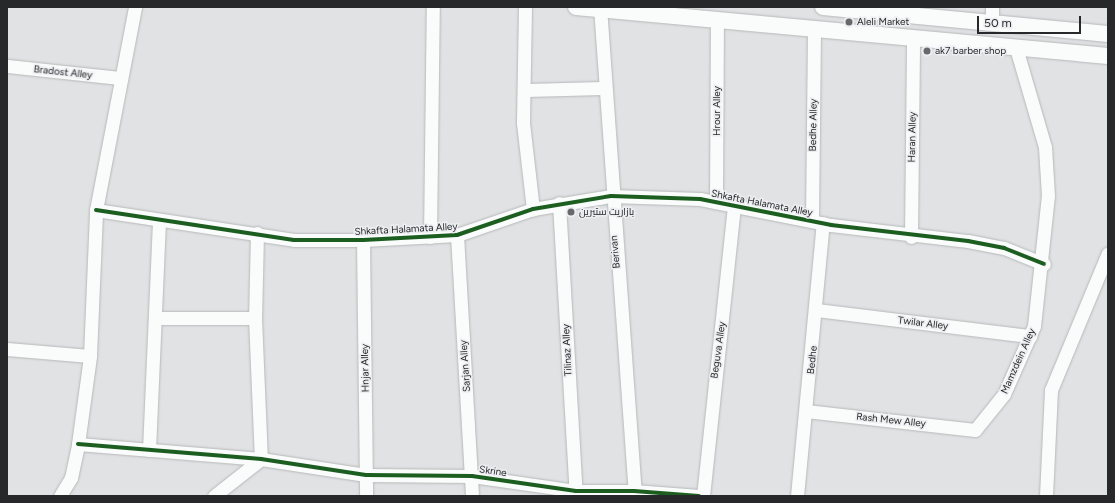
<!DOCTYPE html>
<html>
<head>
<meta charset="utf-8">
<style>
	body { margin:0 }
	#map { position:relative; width:1115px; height:503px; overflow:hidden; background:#e1e2e4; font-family:Figtree,Cairo,sans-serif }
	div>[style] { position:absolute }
	.roads { filter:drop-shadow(0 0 1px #b7b8b9) drop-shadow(0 0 1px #b7b8b9) }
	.minor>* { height:13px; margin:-6.5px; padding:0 6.5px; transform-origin:6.5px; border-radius:6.5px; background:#fafbfb }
	.tertiary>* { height:16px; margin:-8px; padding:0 8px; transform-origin:8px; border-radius:8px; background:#fafbfb }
	.cycleway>* { height:4px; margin:-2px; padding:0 2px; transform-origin:2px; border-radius:2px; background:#1b5e20 }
	.dots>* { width:11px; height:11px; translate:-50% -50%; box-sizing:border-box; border:2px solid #edeef2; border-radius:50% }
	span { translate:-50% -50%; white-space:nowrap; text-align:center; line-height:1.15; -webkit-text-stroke:3px #edeef2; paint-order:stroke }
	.poi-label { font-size:10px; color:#272829 }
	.left { translate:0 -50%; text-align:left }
	.street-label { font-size:10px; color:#272829 }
	.frame { position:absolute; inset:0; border:8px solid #272829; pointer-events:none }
	.scale { position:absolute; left:977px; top:16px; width:104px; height:18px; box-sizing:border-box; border:2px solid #272829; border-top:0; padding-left:5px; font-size:12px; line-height:14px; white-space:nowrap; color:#272829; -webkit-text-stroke:3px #edeef2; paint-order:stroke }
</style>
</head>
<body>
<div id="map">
	<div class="roads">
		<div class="minor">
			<div style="left:525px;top:7px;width:116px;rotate:91deg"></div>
			<div style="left:523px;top:123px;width:87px;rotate:83.4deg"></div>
			<div style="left:600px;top:7px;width:490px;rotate:85.9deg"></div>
			<div style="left:992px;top:23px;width:16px;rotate:-90deg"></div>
			<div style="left:7px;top:66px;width:114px;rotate:6.1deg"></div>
			<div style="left:524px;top:90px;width:81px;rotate:-1.4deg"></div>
			<div style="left:716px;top:202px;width:182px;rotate:-89.7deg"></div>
			<div style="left:559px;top:203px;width:293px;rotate:86.7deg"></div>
			<div style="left:96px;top:210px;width:200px;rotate:8.6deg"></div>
			<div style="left:294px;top:240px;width:69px"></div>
			<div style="left:363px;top:240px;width:94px;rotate:-3deg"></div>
			<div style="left:457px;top:235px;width:80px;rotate:-18.9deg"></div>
			<div style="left:533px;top:209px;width:79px;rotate:-9.5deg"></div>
			<div style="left:611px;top:196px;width:89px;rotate:1.9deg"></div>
			<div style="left:700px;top:199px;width:134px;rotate:11.2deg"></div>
			<div style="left:831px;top:225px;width:138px;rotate:6.7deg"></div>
			<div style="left:968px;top:241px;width:37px;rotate:11deg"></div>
			<div style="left:1004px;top:248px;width:43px;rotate:21.8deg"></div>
			<div style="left:812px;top:221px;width:192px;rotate:-89.4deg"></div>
			<div style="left:257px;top:233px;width:85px;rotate:91.3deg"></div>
			<div style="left:255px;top:318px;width:141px;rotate:87.6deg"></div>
			<div style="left:457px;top:235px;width:261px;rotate:86.7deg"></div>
			<div style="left:430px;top:237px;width:230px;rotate:-89.3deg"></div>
			<div style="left:911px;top:237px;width:199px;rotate:-89.4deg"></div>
			<div style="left:363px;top:240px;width:256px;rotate:89.3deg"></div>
			<div style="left:817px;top:310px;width:215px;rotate:7deg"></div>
			<div style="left:155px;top:318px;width:100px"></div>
			<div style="left:7px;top:349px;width:83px;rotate:4.8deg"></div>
			<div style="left:806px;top:411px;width:170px;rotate:6.4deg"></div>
			<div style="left:975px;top:430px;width:46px;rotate:-51.1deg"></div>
			<div style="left:1004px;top:394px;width:74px;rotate:-66.2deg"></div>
			<div style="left:1034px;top:326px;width:131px;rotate:-83.9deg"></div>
			<div style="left:1048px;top:196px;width:49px;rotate:-93.5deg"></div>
			<div style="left:1045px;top:147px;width:103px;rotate:-106.3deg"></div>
			<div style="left:78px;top:444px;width:184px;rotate:4.7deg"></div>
			<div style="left:261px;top:459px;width:106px;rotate:8.7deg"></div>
			<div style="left:366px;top:475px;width:106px;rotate:0.5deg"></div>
			<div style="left:472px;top:476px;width:105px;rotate:8.2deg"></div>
			<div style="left:576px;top:491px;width:58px"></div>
			<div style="left:634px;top:491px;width:65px;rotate:4.4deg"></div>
			<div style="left:149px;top:450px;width:229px;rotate:-87.5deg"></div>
			<div style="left:60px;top:496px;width:21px;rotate:-59deg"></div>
			<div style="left:71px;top:478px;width:35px;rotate:-78deg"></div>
			<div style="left:78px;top:444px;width:89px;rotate:-82.2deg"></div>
			<div style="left:90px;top:356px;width:146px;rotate:-87.6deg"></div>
			<div style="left:96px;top:210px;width:207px;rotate:-79.1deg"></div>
			<div style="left:214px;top:496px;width:60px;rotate:-38.2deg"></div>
			<div style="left:703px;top:496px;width:294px;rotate:-83.9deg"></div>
			<div style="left:797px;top:496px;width:274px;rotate:-84.6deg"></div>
			<div style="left:1046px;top:496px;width:106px;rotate:-87.3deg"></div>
			<div style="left:1051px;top:390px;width:148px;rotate:-67.4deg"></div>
		</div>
		<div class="tertiary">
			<div style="left:576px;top:7px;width:534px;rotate:5.26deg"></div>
			<div style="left:823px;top:7px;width:286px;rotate:5.4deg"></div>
		</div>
	</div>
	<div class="cycleway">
		<div style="left:96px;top:210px;width:200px;rotate:8.6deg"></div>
		<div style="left:294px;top:240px;width:69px"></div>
		<div style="left:363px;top:240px;width:94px;rotate:-3deg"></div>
		<div style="left:457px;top:235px;width:80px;rotate:-18.9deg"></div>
		<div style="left:533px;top:209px;width:79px;rotate:-9.5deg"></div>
		<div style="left:611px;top:196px;width:89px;rotate:1.9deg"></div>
		<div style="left:700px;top:199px;width:134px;rotate:11.2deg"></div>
		<div style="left:831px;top:225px;width:138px;rotate:6.7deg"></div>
		<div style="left:968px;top:241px;width:37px;rotate:11deg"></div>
		<div style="left:1004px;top:248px;width:43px;rotate:21.8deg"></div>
		<div style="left:78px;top:444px;width:184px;rotate:4.7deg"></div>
		<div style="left:261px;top:459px;width:106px;rotate:8.7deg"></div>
		<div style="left:366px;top:475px;width:106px;rotate:0.5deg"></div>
		<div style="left:472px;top:476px;width:105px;rotate:8.2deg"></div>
		<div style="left:576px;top:491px;width:58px"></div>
		<div style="left:634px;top:491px;width:65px;rotate:4.4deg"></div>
	</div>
	<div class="dots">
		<div style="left:849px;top:22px;background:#68696a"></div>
		<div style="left:927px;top:51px;background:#68696a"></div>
		<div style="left:571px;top:212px;background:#68696a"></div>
	</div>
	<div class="poi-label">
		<span class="left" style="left:857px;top:22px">Aleli Market</span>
		<span class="left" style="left:935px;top:51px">ak7 barber shop</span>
		<span class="left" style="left:579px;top:212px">بازاريت ستيرين</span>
	</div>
	<div class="street-label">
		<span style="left:63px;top:72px;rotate:6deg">Bradost Alley</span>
		<span style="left:717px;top:111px;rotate:-90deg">Hrour Alley</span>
		<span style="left:813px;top:125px;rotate:-89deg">Bedhe Alley</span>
		<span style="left:912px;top:137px;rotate:-89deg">Haran Alley</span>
		<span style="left:762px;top:203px;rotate:11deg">Shkafta Halamata Alley</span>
		<span style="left:406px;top:229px;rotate:-3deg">Shkafta Halamata Alley</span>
		<span style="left:615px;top:252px;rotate:-95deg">Berivan</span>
		<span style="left:923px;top:323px;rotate:7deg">Twilar Alley</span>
		<span style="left:567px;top:350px;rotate:-93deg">Tilinaz Alley</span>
		<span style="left:718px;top:350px;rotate:-82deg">Beguva Alley</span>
		<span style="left:812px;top:360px;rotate:-84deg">Bedhe</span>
		<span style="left:1018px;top:361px;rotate:-66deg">Mamzdein Alley</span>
		<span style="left:465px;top:366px;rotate:-94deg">Sarjan Alley</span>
		<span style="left:365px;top:368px;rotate:-91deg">Hnjar Alley</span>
		<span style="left:891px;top:420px;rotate:6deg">Rash Mew Alley</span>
		<span style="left:493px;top:471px;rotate:8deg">Skrine</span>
	</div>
	<div class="frame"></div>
	<div class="scale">50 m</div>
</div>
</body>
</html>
